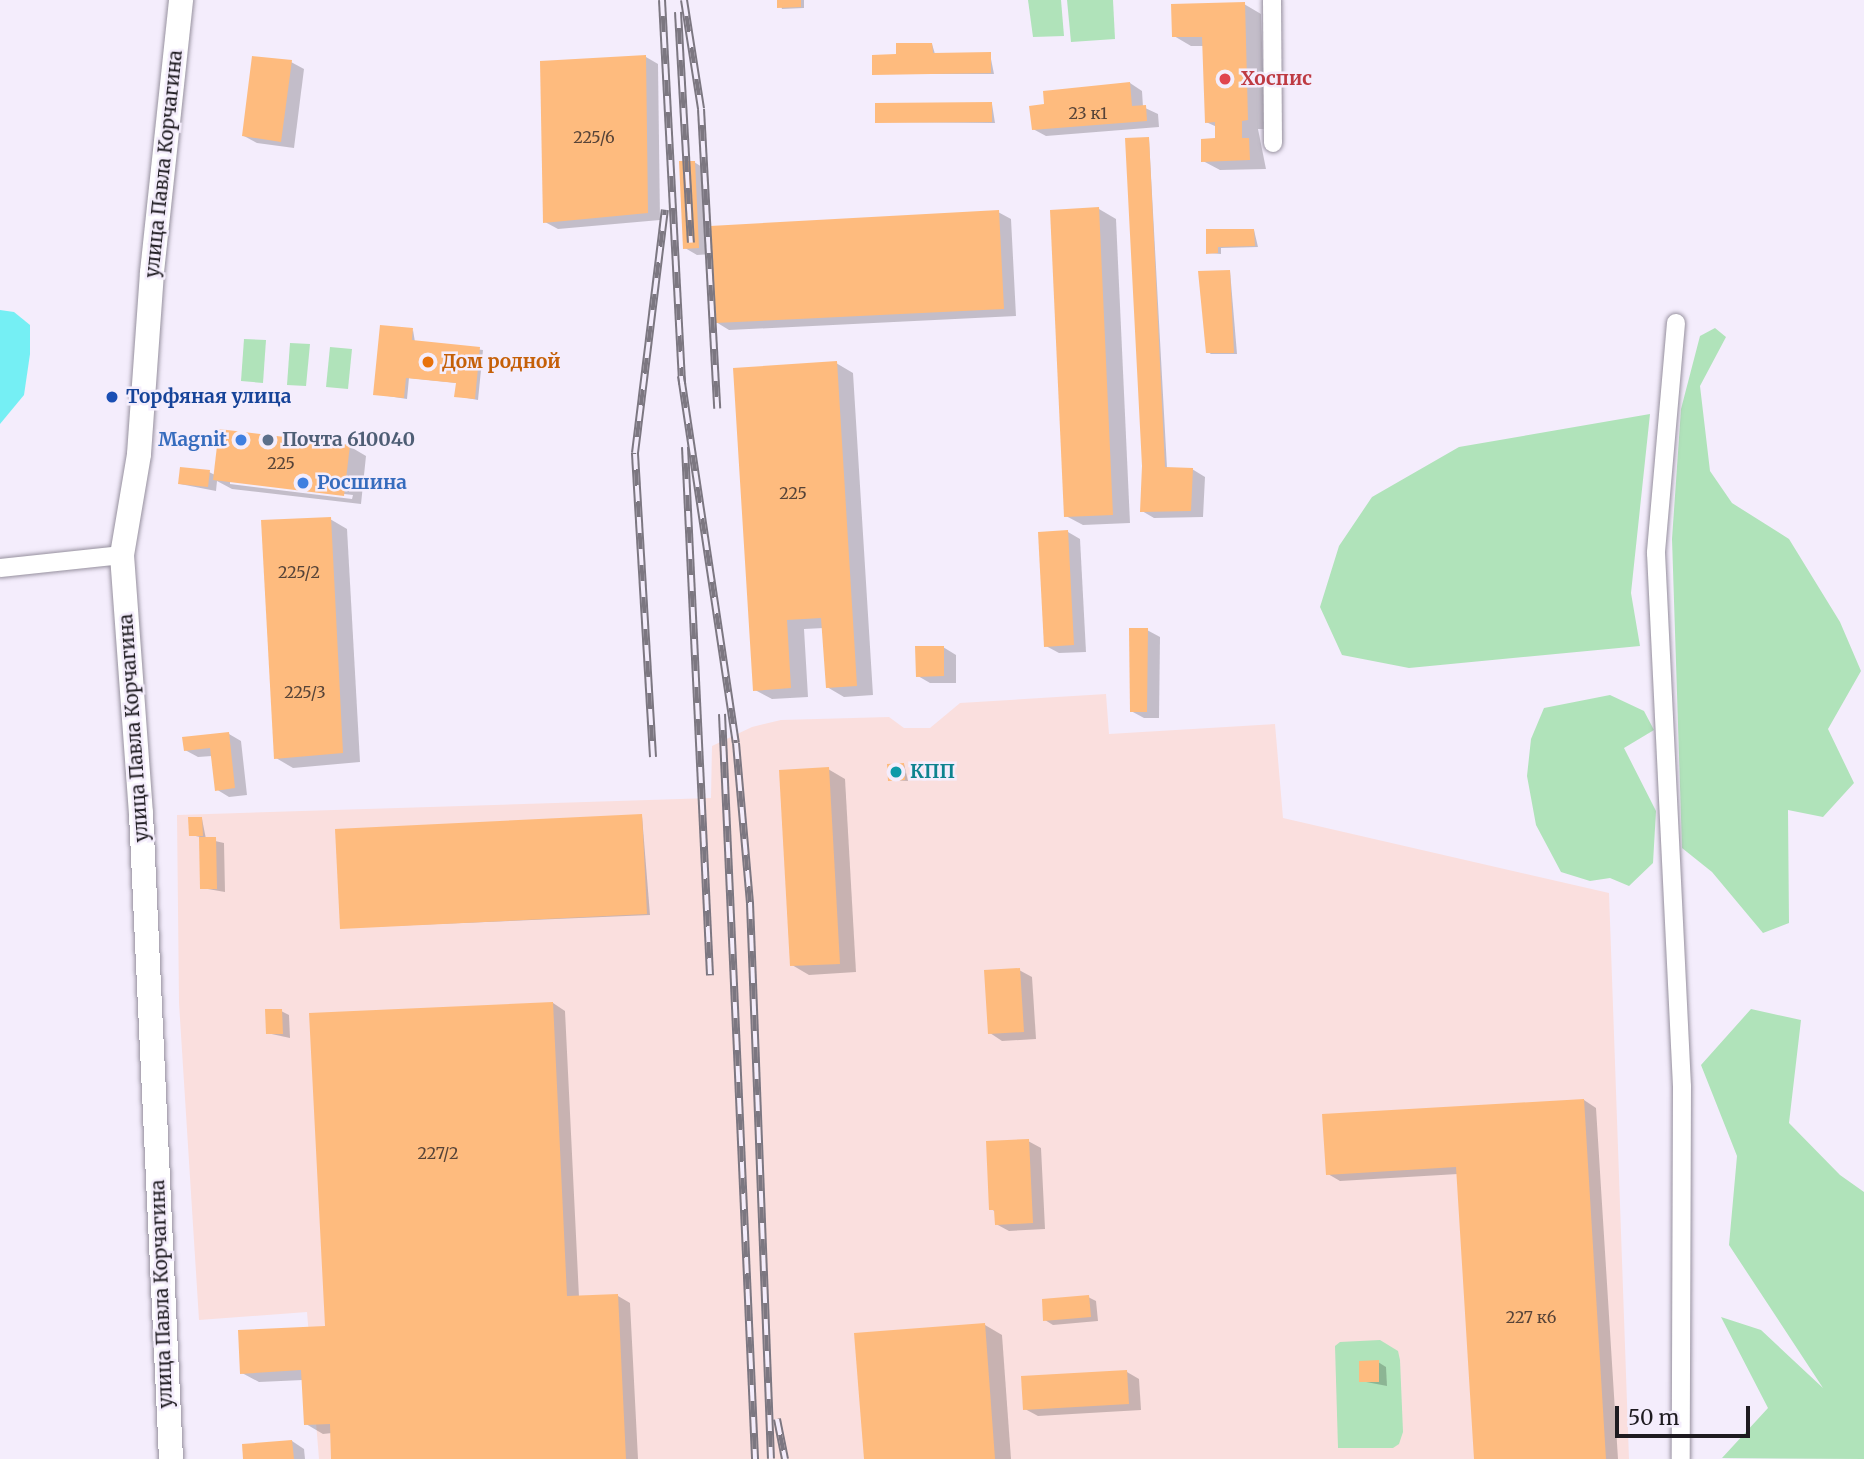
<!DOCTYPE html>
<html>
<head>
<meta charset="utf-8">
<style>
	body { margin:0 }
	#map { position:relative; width:1864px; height:1459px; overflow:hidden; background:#f4edfc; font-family:Merriweather,serif }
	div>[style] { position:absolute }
	.industrial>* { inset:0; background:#fadfde }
	.green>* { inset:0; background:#b0e3ba }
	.water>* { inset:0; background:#75eff4 }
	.shadow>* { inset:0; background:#0003 }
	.building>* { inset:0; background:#febb7e }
	.roads { filter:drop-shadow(0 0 2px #96909e) drop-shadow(0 0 2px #96909e) }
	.street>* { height:18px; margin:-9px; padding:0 9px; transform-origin:9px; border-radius:9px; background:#fff }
	.secondary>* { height:24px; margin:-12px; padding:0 12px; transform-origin:12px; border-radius:12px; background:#fff }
	.rail>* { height:8px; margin-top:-4px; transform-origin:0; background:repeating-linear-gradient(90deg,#f4edfc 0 16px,#7c7781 0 32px); box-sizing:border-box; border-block:2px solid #7c7781 }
	.dots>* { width:19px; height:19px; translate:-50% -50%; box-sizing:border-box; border:4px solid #f4edfc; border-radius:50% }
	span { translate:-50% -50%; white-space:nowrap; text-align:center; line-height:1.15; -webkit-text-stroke:5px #f4edfc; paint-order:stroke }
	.number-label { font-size:16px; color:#564338 }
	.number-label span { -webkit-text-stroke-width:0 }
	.health-label { font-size:19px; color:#be3a42; font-weight:700 }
	.left { translate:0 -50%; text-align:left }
	.street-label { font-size:19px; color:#1e1b20 }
	.food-label { font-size:19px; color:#c56008; font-weight:700 }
	.transit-label { font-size:19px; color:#164399; font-weight:700 }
	.shop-label { font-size:19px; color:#366cbe; font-weight:700 }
	.right { translate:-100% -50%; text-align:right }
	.service-label { font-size:19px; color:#4e5e75; font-weight:700 }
	.culture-label { font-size:19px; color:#0d838f; font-weight:700 }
	.scale { position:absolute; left:1615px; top:1406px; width:135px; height:32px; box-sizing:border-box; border:4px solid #1e1b20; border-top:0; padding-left:9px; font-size:21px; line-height:24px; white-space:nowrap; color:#1e1b20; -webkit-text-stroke:5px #f4edfc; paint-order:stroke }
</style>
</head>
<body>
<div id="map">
	<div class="industrial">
		<div style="clip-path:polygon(1106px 694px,1109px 734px,1275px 724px,1283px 818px,1609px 893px,1629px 1459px,319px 1459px,307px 1312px,199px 1320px,179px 1003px,177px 815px,711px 798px,712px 746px,752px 727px,781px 720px,889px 717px,904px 728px,930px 728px,960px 703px)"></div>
	</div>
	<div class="green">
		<div style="clip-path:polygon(1028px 0,1061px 0,1064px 36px,1033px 37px)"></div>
		<div style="clip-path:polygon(1067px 0,1113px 0,1115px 39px,1071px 42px)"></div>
		<div style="clip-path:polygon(1715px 328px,1726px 337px,1700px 386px,1710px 471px,1732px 503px,1789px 539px,1840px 622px,1861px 671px,1828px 729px,1854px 783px,1823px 817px,1788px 810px,1789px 923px,1763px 933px,1712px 872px,1682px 848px,1672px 539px,1681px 409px,1700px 336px)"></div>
		<div style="clip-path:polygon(244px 339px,266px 340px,263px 383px,241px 381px)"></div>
		<div style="clip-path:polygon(290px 343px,310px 344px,306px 386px,287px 385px)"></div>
		<div style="clip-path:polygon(330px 347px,352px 349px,348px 389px,326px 387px)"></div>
		<div style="clip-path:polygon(1650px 414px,1631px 593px,1640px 646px,1409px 668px,1342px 655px,1320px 607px,1339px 546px,1372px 497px,1459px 447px)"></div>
		<div style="clip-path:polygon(1610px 695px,1644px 711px,1654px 730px,1624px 748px,1656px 811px,1653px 863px,1629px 886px,1610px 878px,1590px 881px,1561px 872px,1536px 825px,1527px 776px,1531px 739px,1544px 708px)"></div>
		<div style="clip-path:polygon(1751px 1009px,1801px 1020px,1789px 1123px,1840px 1175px,1864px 1192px,1864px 1459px,1722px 1458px,1768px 1408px,1721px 1317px,1761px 1330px,1823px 1388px,1729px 1245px,1737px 1156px,1701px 1065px)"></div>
		<div style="clip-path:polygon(1380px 1340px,1398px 1351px,1400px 1360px,1403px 1432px,1399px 1444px,1393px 1448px,1338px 1448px,1335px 1346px,1340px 1342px)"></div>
	</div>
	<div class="water">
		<div style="clip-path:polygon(0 310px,14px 312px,30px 325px,30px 354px,24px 395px,0 424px)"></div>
	</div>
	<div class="shadow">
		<div style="clip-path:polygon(779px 0,804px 0,804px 8px,782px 9px)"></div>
		<div style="clip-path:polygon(1244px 4px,1261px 14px,1265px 129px,1258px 129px,1266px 169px,1220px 170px,1203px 161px,1217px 140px,1217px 127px,1206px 122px,1204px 46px,1191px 46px,1174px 36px)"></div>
		<div style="clip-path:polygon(932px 44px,935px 54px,990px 54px,994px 74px,874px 74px,898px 56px)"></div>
		<div style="clip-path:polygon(646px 57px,658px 64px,660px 220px,558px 229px,545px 222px)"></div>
		<div style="clip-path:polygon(291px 62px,304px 69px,294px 148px,257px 143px,244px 136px)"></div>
		<div style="clip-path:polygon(1130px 83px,1142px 91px,1143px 107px,1158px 114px,1159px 127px,1046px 136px,1033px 129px)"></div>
		<div style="clip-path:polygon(992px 104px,995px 123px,877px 122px)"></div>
		<div style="clip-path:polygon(1149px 139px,1167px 468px,1192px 469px,1205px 477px,1203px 517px,1154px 518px,1142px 511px)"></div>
		<div style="clip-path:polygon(694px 162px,707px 170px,709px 228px,998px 212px,1011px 219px,1016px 316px,729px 330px,716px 322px,713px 254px,697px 255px,685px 248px)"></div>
		<div style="clip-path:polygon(1099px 209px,1116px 219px,1130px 523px,1083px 525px,1066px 516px)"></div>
		<div style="clip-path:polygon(1254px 230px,1258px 247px,1221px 248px,1221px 254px,1208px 253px,1208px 231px)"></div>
		<div style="clip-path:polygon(1230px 271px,1237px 354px,1211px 354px,1208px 352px)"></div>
		<div style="clip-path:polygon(413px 330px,415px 342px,483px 350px,478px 400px,456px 396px,457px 383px,409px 378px,407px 399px,375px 394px)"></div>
		<div style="clip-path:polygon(836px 363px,853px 373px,873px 695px,844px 697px,827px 687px,824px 628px,804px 629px,808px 697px,772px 699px,755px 690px)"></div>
		<div style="clip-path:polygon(evenodd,349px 446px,366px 456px,361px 504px,232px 489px,217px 481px,216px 491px,180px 484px,209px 472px,215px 475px,349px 446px,230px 481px,353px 495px,352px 499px,230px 484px,230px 481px)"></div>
		<div style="clip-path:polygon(330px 519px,347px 529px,360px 762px,293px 768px,276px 758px)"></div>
		<div style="clip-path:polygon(1068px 532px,1080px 539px,1086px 652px,1059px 653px,1046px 646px)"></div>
		<div style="clip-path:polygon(1147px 630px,1160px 637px,1159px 718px,1144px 718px,1131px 711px)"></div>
		<div style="clip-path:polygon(943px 647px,956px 655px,956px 683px,930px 683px,918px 676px)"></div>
		<div style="clip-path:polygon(229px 734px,241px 741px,247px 795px,229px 797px,216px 789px,212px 756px,198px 757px,185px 750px)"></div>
		<div style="clip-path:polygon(904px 764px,908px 781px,890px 780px)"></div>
		<div style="clip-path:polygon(828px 769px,845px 779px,856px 972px,809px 975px,792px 965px)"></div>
		<div style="clip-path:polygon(642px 816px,650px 915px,341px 928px)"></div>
		<div style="clip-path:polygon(202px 819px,206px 839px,224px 843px,225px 892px,202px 888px,200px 837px,191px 835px)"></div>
		<div style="clip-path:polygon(1019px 970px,1032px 977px,1036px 1039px,1002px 1041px,990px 1033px)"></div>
		<div style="clip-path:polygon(553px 1003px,565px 1011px,579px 1297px,618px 1296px,630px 1303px,638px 1459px,333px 1459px,332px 1433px,323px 1434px,306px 1424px,303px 1380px,259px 1382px,242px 1373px,326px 1327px)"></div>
		<div style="clip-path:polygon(281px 1011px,289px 1015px,290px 1038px,267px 1033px)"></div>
		<div style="clip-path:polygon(1584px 1100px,1596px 1108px,1618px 1459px,1475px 1459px,1458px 1174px,1340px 1181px,1328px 1174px)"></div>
		<div style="clip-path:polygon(1028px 1141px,1041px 1148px,1045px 1229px,1009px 1231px,996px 1224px,996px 1212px,991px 1209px)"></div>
		<div style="clip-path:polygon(1088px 1297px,1096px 1301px,1098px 1321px,1053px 1325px,1045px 1320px)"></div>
		<div style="clip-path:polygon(985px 1325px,1002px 1335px,1011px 1459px,865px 1459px)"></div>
		<div style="clip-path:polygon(1378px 1362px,1386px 1367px,1387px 1386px,1361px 1381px)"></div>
		<div style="clip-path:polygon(1127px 1372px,1139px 1379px,1141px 1410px,1038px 1416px,1025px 1409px)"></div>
		<div style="clip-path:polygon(292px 1441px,304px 1449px,305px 1459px,245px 1459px)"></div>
	</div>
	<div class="building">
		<div style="clip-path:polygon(777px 0,801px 0,801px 7px,777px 8px)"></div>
		<div style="clip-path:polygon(1245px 2px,1248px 120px,1242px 121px,1242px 138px,1249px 138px,1250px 160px,1201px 162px,1201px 139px,1215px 138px,1215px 122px,1205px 123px,1202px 37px,1172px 37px,1171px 4px)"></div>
		<div style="clip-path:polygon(896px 43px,932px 43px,933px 53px,991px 52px,991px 73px,872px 75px,872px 55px,896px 54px)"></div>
		<div style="clip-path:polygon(646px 55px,648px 213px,543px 223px,540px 61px)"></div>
		<div style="clip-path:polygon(252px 56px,292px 60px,281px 142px,242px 136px)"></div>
		<div style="clip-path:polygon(1130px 82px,1132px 106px,1146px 105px,1147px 121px,1032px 130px,1029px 106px,1044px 104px,1043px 91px)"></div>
		<div style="clip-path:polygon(992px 102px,992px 122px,875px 123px,875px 103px)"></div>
		<div style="clip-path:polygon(1149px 137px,1165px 467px,1193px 468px,1191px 511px,1140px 512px,1142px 466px,1125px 138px)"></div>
		<div style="clip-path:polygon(679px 161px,695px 161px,699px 248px,683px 249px)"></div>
		<div style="clip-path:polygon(1099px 207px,1113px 515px,1064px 517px,1050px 210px)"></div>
		<div style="clip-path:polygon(999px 210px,1004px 309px,715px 323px,710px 226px)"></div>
		<div style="clip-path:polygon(1206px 229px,1254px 229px,1255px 246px,1218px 247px,1218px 253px,1206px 254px)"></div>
		<div style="clip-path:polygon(1230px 270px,1234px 353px,1206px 353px,1198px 271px)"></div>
		<div style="clip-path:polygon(380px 325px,413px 328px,412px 340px,480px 347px,475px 399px,454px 397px,456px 383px,406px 378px,404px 398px,373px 395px)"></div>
		<div style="clip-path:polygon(837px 361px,857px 686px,826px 688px,821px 618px,787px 620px,791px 688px,753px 691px,733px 368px)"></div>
		<div style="clip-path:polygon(219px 429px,350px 445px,344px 496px,213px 480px)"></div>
		<div style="clip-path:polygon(180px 467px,210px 470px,208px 487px,178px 484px)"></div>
		<div style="clip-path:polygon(331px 517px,343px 753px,274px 759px,261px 520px)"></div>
		<div style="clip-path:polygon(1068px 530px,1074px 645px,1044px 647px,1038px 532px)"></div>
		<div style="clip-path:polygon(1129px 628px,1148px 628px,1147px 712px,1130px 712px)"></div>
		<div style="clip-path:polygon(915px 646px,944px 646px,944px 676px,916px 677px)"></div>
		<div style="clip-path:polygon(229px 732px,235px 788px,215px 791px,210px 748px,184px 751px,182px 737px)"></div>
		<div style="clip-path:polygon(904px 763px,905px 780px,888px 781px,887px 764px)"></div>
		<div style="clip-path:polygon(829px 767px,840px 964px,790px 966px,779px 770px)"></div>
		<div style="clip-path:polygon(642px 814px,647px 914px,340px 929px,335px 829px)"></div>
		<div style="clip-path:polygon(188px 817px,202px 817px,203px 836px,189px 836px)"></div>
		<div style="clip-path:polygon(199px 837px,216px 837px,217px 889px,200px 889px)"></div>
		<div style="clip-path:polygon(1020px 968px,1024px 1032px,988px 1034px,984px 970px)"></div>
		<div style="clip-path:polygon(553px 1002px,567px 1296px,618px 1294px,626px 1459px,331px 1459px,330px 1424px,304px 1425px,301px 1370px,240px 1374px,238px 1330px,325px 1326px,309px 1013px)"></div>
		<div style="clip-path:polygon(265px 1009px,282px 1009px,283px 1034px,266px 1034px)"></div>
		<div style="clip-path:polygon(1584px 1099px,1606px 1459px,1474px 1459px,1456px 1167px,1326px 1175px,1322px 1114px)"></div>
		<div style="clip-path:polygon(1029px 1139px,1033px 1223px,995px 1225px,994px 1210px,989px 1210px,986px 1141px)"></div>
		<div style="clip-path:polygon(1089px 1295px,1091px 1317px,1043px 1321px,1042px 1299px)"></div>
		<div style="clip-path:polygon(985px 1323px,995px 1459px,864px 1459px,854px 1333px)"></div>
		<div style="clip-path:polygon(1379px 1360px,1379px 1382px,1359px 1382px,1359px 1361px)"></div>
		<div style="clip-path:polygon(1127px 1370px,1129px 1404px,1023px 1410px,1021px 1376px)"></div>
		<div style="clip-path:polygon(292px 1440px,294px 1459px,243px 1459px,242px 1444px)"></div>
	</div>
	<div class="roads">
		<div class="street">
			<div style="left:1272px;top:0;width:143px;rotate:89.6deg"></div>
			<div style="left:1676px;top:323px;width:231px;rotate:95deg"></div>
			<div style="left:1656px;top:553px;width:535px;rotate:87.21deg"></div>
			<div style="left:1682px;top:1087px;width:372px;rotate:90.2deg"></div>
			<div style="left:0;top:568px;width:123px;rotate:-6.1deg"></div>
		</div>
		<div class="secondary">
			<div style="left:171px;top:1459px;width:646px;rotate:-92.66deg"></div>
			<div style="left:141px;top:814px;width:260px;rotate:-94.2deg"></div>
			<div style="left:122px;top:555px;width:102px;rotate:-80.4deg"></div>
			<div style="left:139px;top:454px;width:182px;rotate:-85.9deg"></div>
			<div style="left:152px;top:272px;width:274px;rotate:-83.9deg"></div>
		</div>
	</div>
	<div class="rail">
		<div style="left:662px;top:0;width:385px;rotate:87deg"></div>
		<div style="left:684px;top:0;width:110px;rotate:81.1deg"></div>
		<div style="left:701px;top:109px;width:300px;rotate:86.9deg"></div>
		<div style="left:678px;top:12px;width:231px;rotate:86.8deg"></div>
		<div style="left:681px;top:376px;width:371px;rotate:81.5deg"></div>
		<div style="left:736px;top:743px;width:161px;rotate:85deg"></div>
		<div style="left:750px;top:903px;width:556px;rotate:87.84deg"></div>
		<div style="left:685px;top:447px;width:529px;rotate:87.29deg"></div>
		<div style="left:722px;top:714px;width:746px;rotate:87.46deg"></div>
		<div style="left:653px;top:757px;width:305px;rotate:-93.4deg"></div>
		<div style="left:635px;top:453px;width:245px;rotate:-83deg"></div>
		<div style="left:777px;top:1419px;width:41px;rotate:78.7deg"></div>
	</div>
	<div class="dots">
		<div style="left:1225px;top:79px;background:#e0444e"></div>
		<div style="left:428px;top:362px;background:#e8710a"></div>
		<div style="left:112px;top:397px;background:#1a4fb4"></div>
		<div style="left:241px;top:440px;background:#3f7fe0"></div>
		<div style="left:268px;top:440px;background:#5c6f8a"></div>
		<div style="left:303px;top:483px;background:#3f7fe0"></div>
		<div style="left:896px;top:772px;background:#0f9aa8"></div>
	</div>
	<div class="number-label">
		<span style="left:1088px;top:113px">23 к1</span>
		<span style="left:594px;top:137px">225/6</span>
		<span style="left:281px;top:463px">225</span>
		<span style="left:793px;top:493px">225</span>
		<span style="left:299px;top:572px">225/2</span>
		<span style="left:305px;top:692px">225/3</span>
		<span style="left:438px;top:1153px">227/2</span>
		<span style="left:1531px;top:1317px">227 к6</span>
	</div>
	<div class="health-label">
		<span class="left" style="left:1241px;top:79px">Хоспис</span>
	</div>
	<div class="street-label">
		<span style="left:164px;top:164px;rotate:-84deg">улица Павла Корчагина</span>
		<span style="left:134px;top:728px;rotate:-94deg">улица Павла Корчагина</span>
		<span style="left:162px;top:1294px;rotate:-92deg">улица Павла Корчагина</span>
	</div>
	<div class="food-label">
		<span class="left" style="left:442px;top:362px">Дом родной</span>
	</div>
	<div class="transit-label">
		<span class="left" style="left:126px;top:397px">Торфяная улица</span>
	</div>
	<div class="shop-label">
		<span class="right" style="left:227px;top:440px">Magnit</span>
		<span class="left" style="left:317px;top:483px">Росшина</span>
	</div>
	<div class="service-label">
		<span class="left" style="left:282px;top:440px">Почта 610040</span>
	</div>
	<div class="culture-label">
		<span class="left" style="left:910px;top:772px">КПП</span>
	</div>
	<div class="scale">50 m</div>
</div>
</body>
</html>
